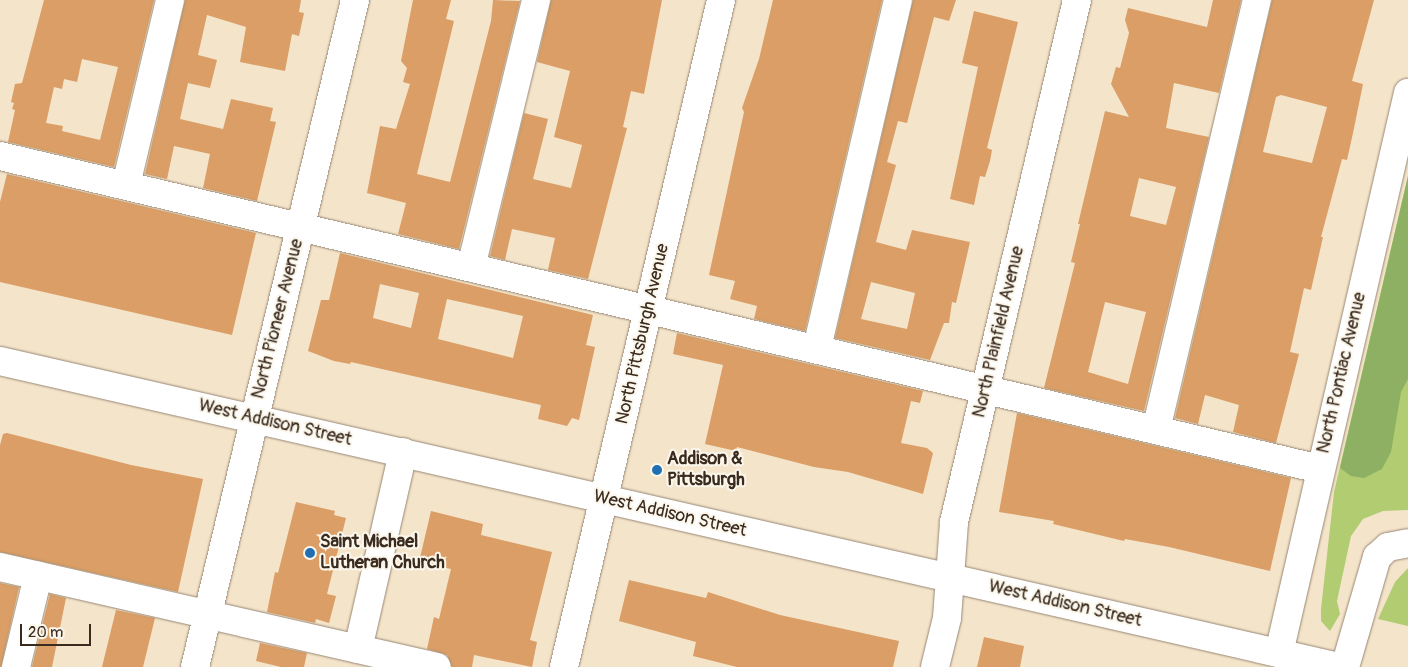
<!DOCTYPE html>
<html>
<head>
<meta charset="utf-8">
<style>
	body { margin:0 }
	#map { position:relative; width:1408px; height:667px; overflow:hidden; background:#f4e4ca; font-family:Pangolin,sans-serif }
	div>[style] { position:absolute }
	.green>* { inset:0; background:#b2cc71 }
	.forest>* { inset:0; background:#8db063 }
	.building>* { inset:0; background:#da9e66 }
	.roads { filter:drop-shadow(0 0 1px #988774) drop-shadow(0 0 1px #988774) }
	.minor>* { height:28px; margin:-14px; padding:0 14px; transform-origin:14px; border-radius:14px; background:#fff }
	.dots>* { width:14px; height:14px; translate:-50% -50%; box-sizing:border-box; border:2px solid #fbf7ec; border-radius:50% }
	span { translate:-50% -50%; white-space:nowrap; text-align:center; line-height:1.15; -webkit-text-stroke:4px #fbf7ec; paint-order:stroke }
	.street-label { font-size:18px; color:#3b2a1e }
	.poi-label { font-size:18px; color:#3b2a1e; font-weight:700 }
	.left { translate:0 -50%; text-align:left }
	.scale { position:absolute; left:20px; top:624px; width:71px; height:22px; box-sizing:border-box; border:2px solid #3b2a1e; border-top:0; padding-left:6px; font-size:15px; line-height:18px; white-space:nowrap; color:#3b2a1e; -webkit-text-stroke:4px #fbf7ec; paint-order:stroke }
</style>
</head>
<body>
<div id="map">
	<div class="green">
		<div style="clip-path:polygon(1408px 176px,1408px 510px,1383px 511px,1363px 519px,1351px 536px,1337px 601px,1340px 614px,1330px 631px,1321px 621px,1321px 609px,1334px 492px)"></div>
		<div style="clip-path:polygon(1408px 568px,1408px 626px,1378px 619px,1395px 582px)"></div>
	</div>
	<div class="forest">
		<div style="clip-path:polygon(1408px 176px,1408px 379px,1401px 392px,1391px 452px,1382px 469px,1364px 478px,1351px 476px,1340px 468px)"></div>
	</div>
	<div class="building">
		<div style="clip-path:polygon(evenodd,44px 0,154px 0,114px 167px,8px 142px,15px 110px,12px 109px,14px 103px,11px 102px,15px 84px,22px 83px,44px 0,82px 59px,118px 67px,100px 140px,62px 131px,63px 126px,46px 123px,54px 87px,62px 89px,64px 79px,77px 82px,82px 59px)"></div>
		<div style="clip-path:polygon(185px 0,301px 0,299px 12px,304px 13px,299px 36px,292px 34px,285px 71px,240px 62px,246px 27px,207px 15px,198px 55px,217px 60px,210px 88px,188px 83px,180px 119px,223px 129px,231px 99px,273px 108px,270px 121px,276px 122px,257px 201px,203px 188px,210px 154px,174px 146px,167px 179px,145px 174px)"></div>
		<div style="clip-path:polygon(413px 0,451px 0,446px 19px,454px 21px,417px 174px,450px 182px,491px 21px,493px 0,520px 1px,459px 249px,398px 234px,406px 203px,367px 193px,380px 126px,396px 129px,410px 84px,403px 82px,407px 68px,401px 61px)"></div>
		<div style="clip-path:polygon(551px 0,662px 0,644px 94px,631px 91px,623px 127px,627px 128px,588px 279px,548px 270px,555px 238px,512px 229px,505px 260px,490px 256px,524px 113px,548px 119px,533px 179px,571px 188px,582px 145px,554px 137px,570px 71px,537px 62px)"></div>
		<div style="clip-path:polygon(773px 0,882px 0,805px 331px,754px 319px,757px 306px,730px 299px,735px 281px,709px 275px,744px 112px,742px 108px,759px 59px)"></div>
		<div style="clip-path:polygon(evenodd,913px 0,956px 0,949px 21px,934px 17px,907px 123px,898px 121px,887px 162px,896px 165px,876px 242px,906px 250px,912px 230px,970px 242px,956px 303px,952px 302px,949px 323px,944px 323px,930px 360px,835px 338px,913px 0,871px 282px,915px 293px,907px 329px,861px 319px,871px 282px)"></div>
		<div style="clip-path:polygon(evenodd,1213px 0,1241px 0,1219px 93px,1174px 83px,1166px 128px,1209px 137px,1144px 411px,1044px 388px,1075px 263px,1071px 262px,1080px 224px,1078px 224px,1105px 111px,1129px 117px,1111px 84px,1116px 67px,1120px 68px,1129px 33px,1125px 20px,1128px 8px,1207px 27px,1213px 0,1139px 178px,1176px 187px,1166px 225px,1130px 216px,1139px 178px,1213px 0,1105px 302px,1146px 312px,1128px 384px,1088px 372px,1105px 302px)"></div>
		<div style="clip-path:polygon(evenodd,1272px 0,1374px 0,1352px 81px,1363px 84px,1353px 133px,1347px 160px,1342px 159px,1321px 237px,1323px 237px,1311px 290px,1304px 288px,1290px 352px,1299px 354px,1276px 443px,1233px 432px,1239px 405px,1205px 395px,1198px 424px,1175px 418px,1272px 0,1281px 95px,1327px 107px,1312px 163px,1263px 152px,1276px 97px,1281px 95px)"></div>
		<div style="clip-path:polygon(974px 11px,1018px 22px,987px 148px,992px 150px,990px 161px,985px 177px,980px 176px,974px 205px,950px 199px,978px 67px,962px 63px)"></div>
		<div style="clip-path:polygon(7px 174px,256px 233px,232px 335px,0 282px,0 202px)"></div>
		<div style="clip-path:polygon(evenodd,340px 253px,593px 315px,586px 345px,595px 347px,579px 420px,572px 418px,567px 426px,538px 419px,541px 405px,351px 362px,350px 364px,334px 361px,308px 351px,321px 300px,329px 300px,340px 253px,380px 284px,419px 293px,411px 328px,373px 318px,380px 284px,340px 253px,447px 299px,523px 316px,513px 358px,438px 339px,447px 299px)"></div>
		<div style="clip-path:polygon(677px 333px,923px 391px,920px 403px,911px 401px,901px 443px,927px 448px,933px 453px,923px 494px,848px 472px,814px 467px,737px 447px,736px 451px,705px 444px,723px 365px,673px 354px)"></div>
		<div style="clip-path:polygon(1017px 413px,1291px 478px,1270px 571px,1169px 547px,1125px 539px,1124px 541px,1053px 524px,1054px 521px,999px 512px)"></div>
		<div style="clip-path:polygon(7px 433px,131px 465px,203px 479px,178px 592px,0 552px,0 445px,3px 434px)"></div>
		<div style="clip-path:polygon(296px 502px,335px 511px,334px 515px,346px 518px,327px 594px,336px 596px,329px 623px,316px 619px,315px 623px,267px 612px,275px 572px,278px 573px)"></div>
		<div style="clip-path:polygon(431px 511px,483px 524px,481px 535px,552px 552px,530px 640px,537px 642px,532px 667px,474px 655px,472px 667px,452px 667px,447px 655px,427px 649px,434px 617px,439px 619px,451px 569px,419px 562px)"></div>
		<div style="clip-path:polygon(629px 580px,706px 598px,708px 592px,780px 615px,899px 641px,893px 667px,737px 667px,693px 656px,696px 642px,619px 621px)"></div>
		<div style="clip-path:polygon(0 583px,19px 587px,1px 667px,0 667px)"></div>
		<div style="clip-path:polygon(50px 594px,66px 598px,52px 667px,32px 667px)"></div>
		<div style="clip-path:polygon(116px 610px,155px 618px,143px 667px,102px 667px)"></div>
		<div style="clip-path:polygon(984px 637px,1024px 646px,1020px 667px,977px 667px)"></div>
		<div style="clip-path:polygon(260px 643px,307px 653px,304px 667px,281px 667px,256px 661px)"></div>
	</div>
	<div class="roads">
		<div class="minor">
			<div style="left:0;top:156px;width:1357px;rotate:13.34deg"></div>
			<div style="left:126px;top:185px;width:190px;rotate:-76.6deg"></div>
			<div style="left:471px;top:267px;width:275px;rotate:-76.3deg"></div>
			<div style="left:817px;top:348px;width:357px;rotate:-76.9deg"></div>
			<div style="left:0;top:361px;width:1374px;rotate:12.87deg"></div>
			<div style="left:1156px;top:430px;width:442px;rotate:-76.8deg"></div>
			<div style="left:0;top:567px;width:448px;rotate:12.9deg"></div>
			<div style="left:358px;top:649px;width:202px;rotate:-77.1deg"></div>
			<div style="left:1279px;top:653px;width:575px;rotate:-77.03deg"></div>
			<div style="left:16px;top:667px;width:94px;rotate:-76.4deg"></div>
			<div style="left:195px;top:667px;width:686px;rotate:-76.51deg"></div>
			<div style="left:564px;top:667px;width:685px;rotate:-76.75deg"></div>
			<div style="left:935px;top:667px;width:50px;rotate:-76.2deg"></div>
			<div style="left:947px;top:618px;width:96px;rotate:-85.8deg"></div>
			<div style="left:954px;top:522px;width:536px;rotate:-76.74deg"></div>
			<div style="left:1345px;top:667px;width:115px;rotate:-73.8deg"></div>
			<div style="left:1377px;top:557px;width:15px;rotate:-42deg"></div>
			<div style="left:1388px;top:547px;width:20px;rotate:-11deg"></div>
		</div>
	</div>
	<div class="dots">
		<div style="left:657px;top:470px;background:#1f6fb2"></div>
		<div style="left:310px;top:553px;background:#1f6fb2"></div>
	</div>
	<div class="street-label">
		<span style="left:278px;top:319px;rotate:-76deg">North Pioneer Avenue</span>
		<span style="left:999px;top:332px;rotate:-77deg">North Plainfield Avenue</span>
		<span style="left:643px;top:334px;rotate:-77deg">North Pittsburgh Avenue</span>
		<span style="left:1342px;top:373px;rotate:-77deg">North Pontiac Avenue</span>
		<span style="left:275px;top:423px;rotate:13deg">West Addison Street</span>
		<span style="left:670px;top:514px;rotate:13deg">West Addison Street</span>
		<span style="left:1065px;top:604px;rotate:13deg">West Addison Street</span>
	</div>
	<div class="poi-label">
		<span class="left" style="left:667px;top:470px">Addison &amp;<br>Pittsburgh</span>
		<span class="left" style="left:320px;top:553px">Saint Michael<br>Lutheran Church</span>
	</div>
	<div class="scale">20 m</div>
</div>
</body>
</html>
